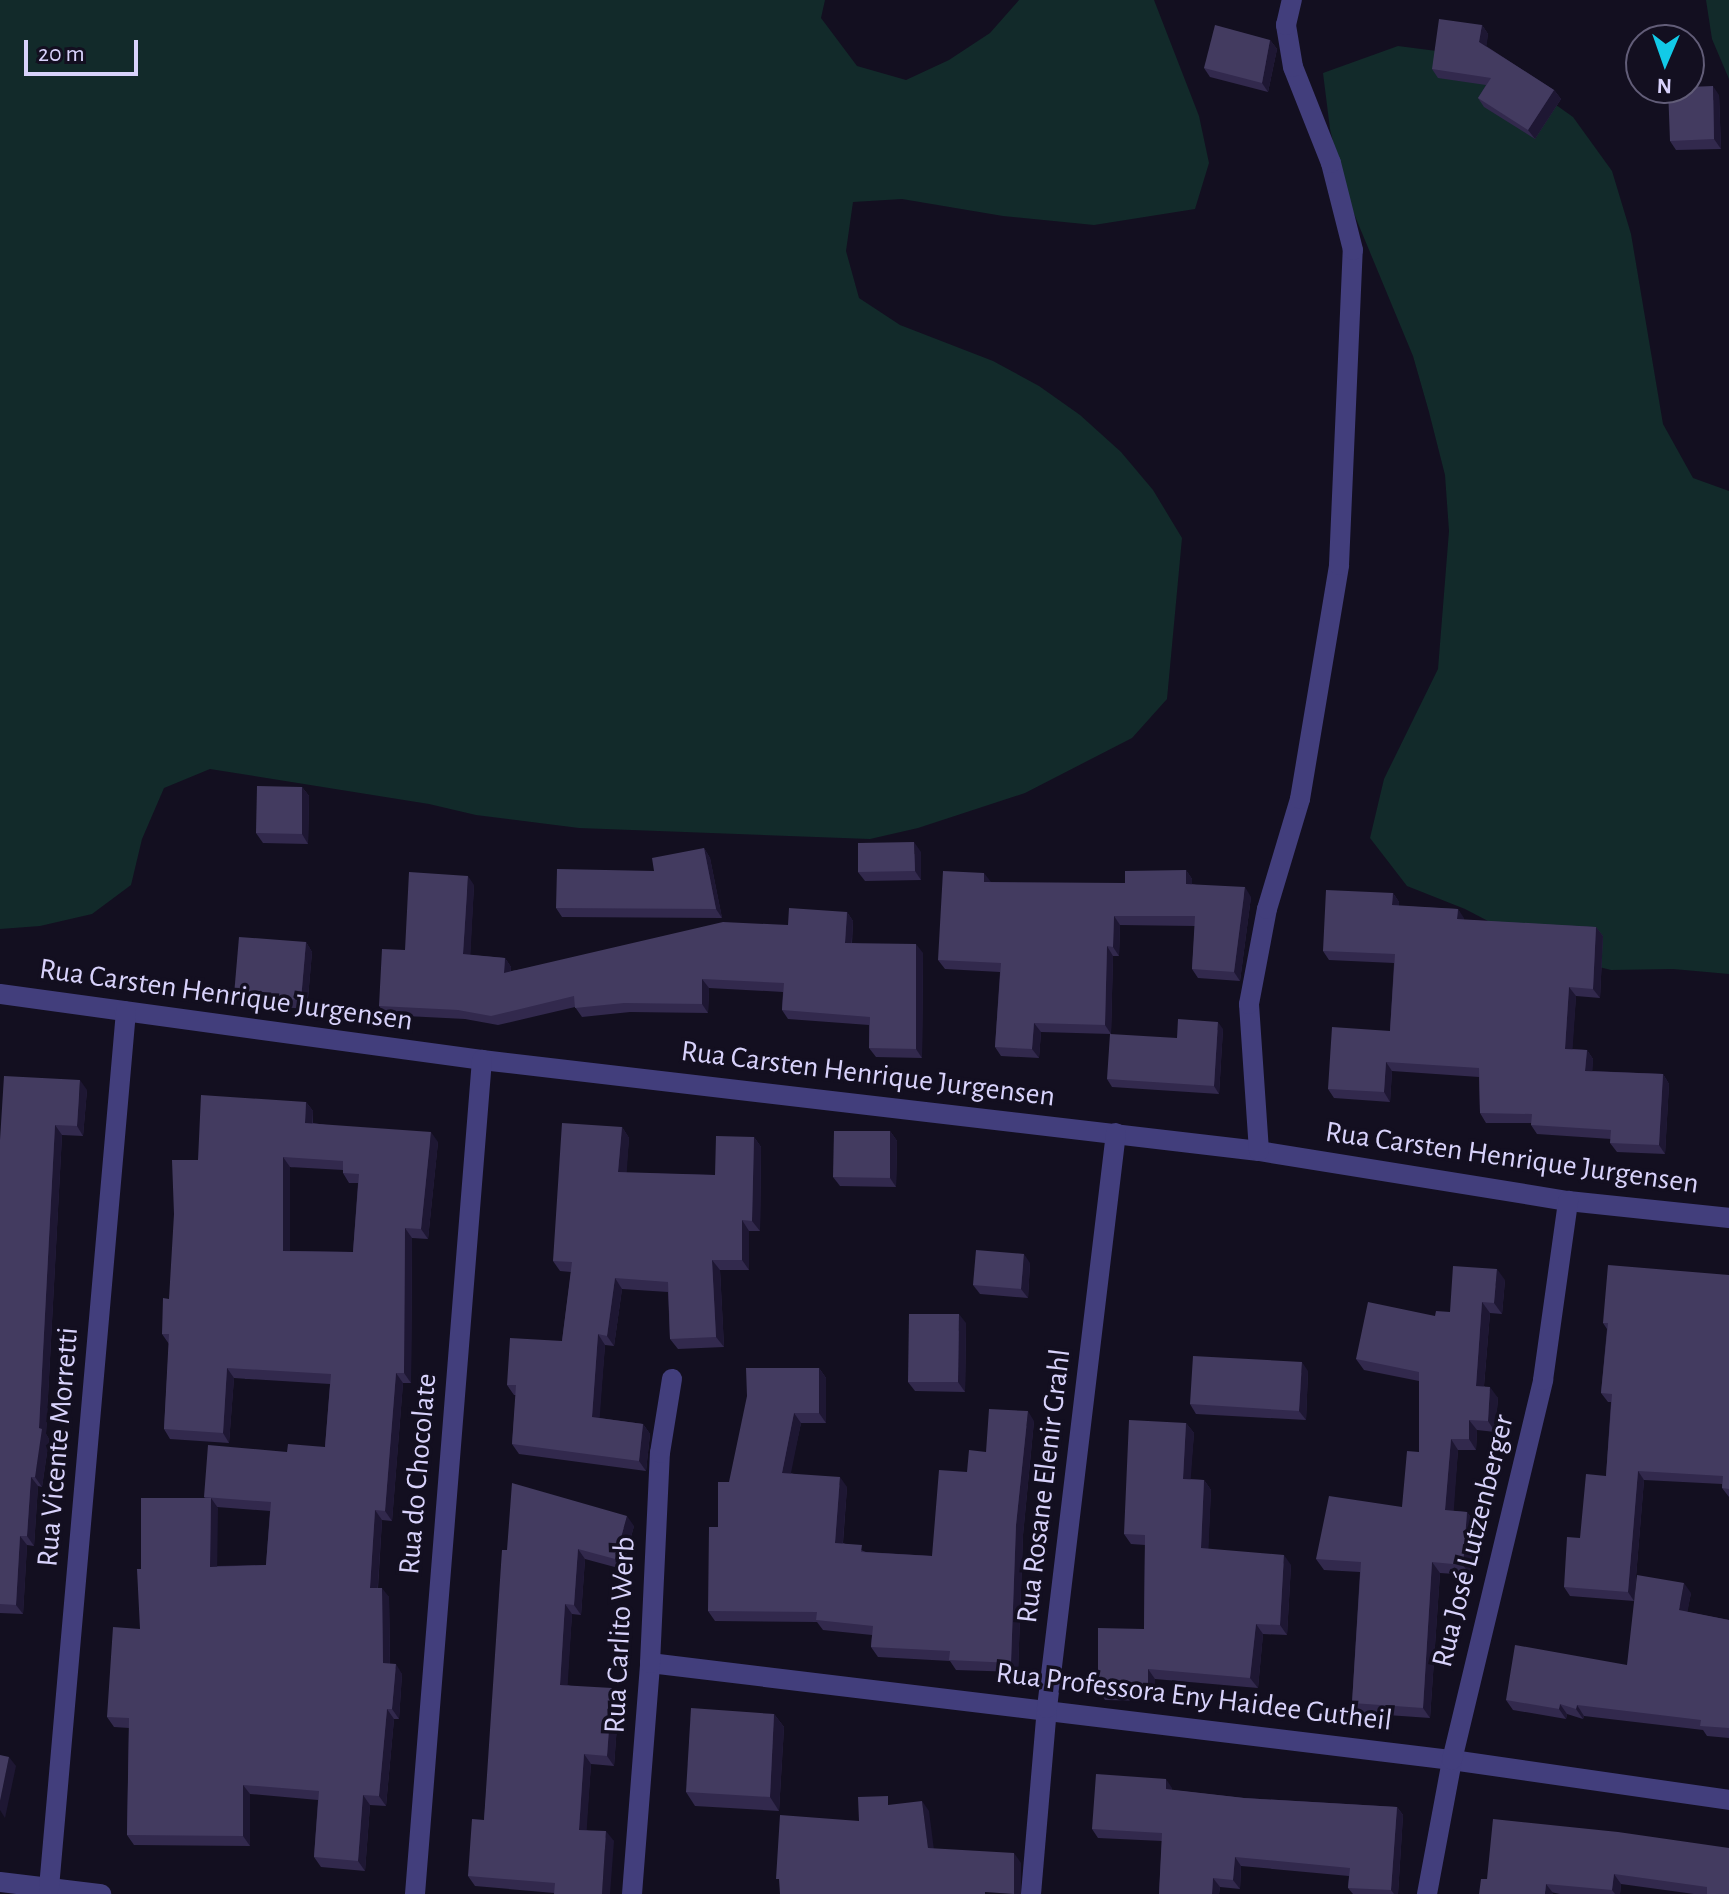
<!DOCTYPE html>
<html>
<head>
<meta charset="utf-8">
<style>
	body { margin:0 }
	#map { position:relative; width:1729px; height:1894px; overflow:hidden; background:#130f20; font-family:"Alegreya Sans",sans-serif }
	div>[style] { position:absolute }
	.green>* { inset:0; background:#122a2a }
	.street>* { height:20px; margin:-10px; padding:0 10px; transform-origin:10px; border-radius:10px; background:#423e7c }
	.wall>* { inset:0; background:#32294d }
	.shaded-wall>* { inset:0; background:#1e1733 }
	.building>* { inset:0; background:#433b60 }
	span { translate:-50% -50%; white-space:nowrap; text-align:center; line-height:1.15; -webkit-text-stroke:7px #130f20; paint-order:stroke }
	.street-label { font-size:30px; color:#d8d2fb }
	.north { position:absolute; left:1625px; top:24px; width:80px; height:80px; box-sizing:border-box; background:#130f20; border:2px solid #625d78; border-radius:50%; rotate:182deg; font-size:22px; font-weight:700; line-height:32px; text-align:center; color:#d8d2fb }
	.north::after { content:''; display:block; margin:auto; width:28px; height:36px; background:#12cae7; clip-path:polygon(50% 0,100% 100%,50% 72%,0 100%) }
	.scale { position:absolute; left:24px; top:40px; width:114px; height:36px; box-sizing:border-box; border:4px solid #d8d2fb; border-top:0; padding-left:10px; font-size:24px; line-height:28px; white-space:nowrap; color:#d8d2fb; -webkit-text-stroke:6px #130f20; paint-order:stroke }
</style>
</head>
<body>
<div id="map">
	<div class="green">
		<div style="clip-path:polygon(0 0,825px 0,821px 18px,857px 66px,906px 80px,949px 60px,990px 33px,1019px 0,1154px 0,1199px 116px,1209px 163px,1195px 209px,1094px 225px,1003px 216px,902px 199px,853px 202px,846px 251px,859px 298px,900px 325px,993px 361px,1039px 386px,1080px 415px,1121px 452px,1153px 490px,1182px 538px,1167px 699px,1132px 738px,1025px 793px,918px 828px,870px 839px,579px 828px,476px 815px,429px 804px,210px 769px,164px 788px,142px 839px,131px 885px,92px 914px,40px 926px,0 929px)"></div>
		<div style="clip-path:polygon(1706px 0,1729px 0,1729px 79px,1712px 39px)"></div>
		<div style="clip-path:polygon(1398px 46px,1460px 54px,1521px 80px,1573px 117px,1612px 171px,1631px 234px,1663px 424px,1693px 478px,1729px 491px,1729px 974px,1673px 969px,1611px 970px,1555px 956px,1465px 909px,1407px 886px,1370px 838px,1384px 779px,1438px 669px,1449px 531px,1445px 475px,1429px 412px,1413px 356px,1345px 192px,1330px 129px,1323px 73px)"></div>
	</div>
	<div class="street">
		<div style="left:0;top:994px;width:486px;rotate:7.8deg"></div>
		<div style="left:482px;top:1060px;width:782px;rotate:6.68deg"></div>
		<div style="left:1259px;top:1151px;width:313px;rotate:9.2deg"></div>
		<div style="left:1568px;top:1201px;width:162px;rotate:6deg"></div>
		<div style="left:1259px;top:1151px;width:147px;rotate:-93.9deg"></div>
		<div style="left:1249px;top:1004px;width:97px;rotate:-79.3deg"></div>
		<div style="left:1267px;top:909px;width:115px;rotate:-73.3deg"></div>
		<div style="left:1300px;top:799px;width:237px;rotate:-80.5deg"></div>
		<div style="left:1339px;top:565px;width:315px;rotate:-87.5deg"></div>
		<div style="left:1353px;top:250px;width:90px;rotate:-104.2deg"></div>
		<div style="left:1331px;top:163px;width:103px;rotate:-111.6deg"></div>
		<div style="left:1293px;top:67px;width:43px;rotate:-99.5deg"></div>
		<div style="left:1286px;top:25px;width:26px;rotate:-77deg"></div>
		<div style="left:650px;top:1663px;width:808px;rotate:6.9deg"></div>
		<div style="left:1452px;top:1760px;width:280px;rotate:8.2deg"></div>
		<div style="left:0;top:1882px;width:102px;rotate:6.8deg"></div>
		<div style="left:49px;top:1888px;width:880px;rotate:-84.98deg"></div>
		<div style="left:415px;top:1894px;width:837px;rotate:-85.41deg"></div>
		<div style="left:632px;top:1894px;width:232px;rotate:-85.5deg"></div>
		<div style="left:650px;top:1663px;width:210px;rotate:-87.3deg"></div>
		<div style="left:660px;top:1453px;width:75px;rotate:-80.8deg"></div>
		<div style="left:1031px;top:1894px;width:187px;rotate:-85.1deg"></div>
		<div style="left:1047px;top:1708px;width:579px;rotate:-83.16deg"></div>
		<div style="left:1427px;top:1894px;width:136px;rotate:-79.4deg"></div>
		<div style="left:1452px;top:1760px;width:391px;rotate:-76.5deg"></div>
		<div style="left:1543px;top:1380px;width:181px;rotate:-82deg"></div>
	</div>
	<div class="wall">
		<div style="clip-path:polygon(1482px 25px,1488px 34px,1486px 46px,1554px 90px,1561px 99px,1535px 139px,1484px 107px,1478px 98px,1486px 85px,1438px 78px,1432px 69px)"></div>
		<div style="clip-path:polygon(1270px 40px,1277px 49px,1268px 92px,1210px 77px,1204px 68px)"></div>
		<div style="clip-path:polygon(1719px 95px,1721px 149px,1676px 150px,1670px 141px)"></div>
		<div style="clip-path:polygon(302px 787px,309px 796px,308px 844px,263px 843px,256px 833px)"></div>
		<div style="clip-path:polygon(704px 848px,710px 858px,722px 918px,562px 917px,556px 908px,654px 871px)"></div>
		<div style="clip-path:polygon(921px 852px,921px 880px,865px 881px,858px 872px)"></div>
		<div style="clip-path:polygon(1186px 870px,1192px 879px,1192px 884px,1251px 897px,1240px 981px,1198px 978px,1192px 969px,1195px 926px,1120px 925px,1119px 956px,1113px 956px,1111px 1034px,1041px 1032px,1039px 1058px,1001px 1056px,995px 1047px,1000px 972px,945px 969px,938px 960px,1125px 883px)"></div>
		<div style="clip-path:polygon(474px 885px,470px 955px,505px 958px,511px 967px,511px 971px,788px 925px,847px 912px,853px 921px,852px 943px,923px 953px,922px 1058px,876px 1057px,869px 1048px,869px 1025px,788px 1019px,782px 1010px,783px 992px,709px 988px,708px 1013px,630px 1012px,582px 1017px,575px 1007px,498px 1025px,465px 1019px,386px 1015px,379px 1006px,405px 950px)"></div>
		<div style="clip-path:polygon(1393px 893px,1399px 902px,1399px 906px,1458px 909px,1464px 920px,1596px 927px,1603px 936px,1600px 998px,1576px 996px,1572px 1049px,1587px 1050px,1593px 1059px,1592px 1071px,1663px 1074px,1669px 1084px,1665px 1154px,1617px 1152px,1610px 1143px,1611px 1139px,1537px 1134px,1531px 1125px,1531px 1123px,1486px 1123px,1480px 1113px,1479px 1077px,1392px 1071px,1390px 1102px,1334px 1098px,1328px 1089px,1390px 1031px,1394px 963px,1329px 960px,1323px 951px)"></div>
		<div style="clip-path:polygon(306px 942px,312px 952px,307px 1009px,241px 1004px,234px 995px)"></div>
		<div style="clip-path:polygon(1223px 1029px,1219px 1094px,1112px 1087px,1107px 1079px,1177px 1038px)"></div>
		<div style="clip-path:polygon(87px 1090px,83px 1136px,62px 1135px,46px 1434px,49px 1439px,42px 1487px,38px 1486px,34px 1546px,27px 1545px,23px 1614px,0 1613px,0 1140px)"></div>
		<div style="clip-path:polygon(evenodd,306px 1102px,313px 1111px,313px 1123px,438px 1142px,428px 1239px,412px 1238px,411px 1383px,403px 1383px,392px 1521px,382px 1520px,378px 1588px,389px 1597px,390px 1664px,402px 1674px,399px 1719px,394px 1719px,386px 1806px,370px 1805px,365px 1871px,321px 1867px,314px 1857px,318px 1800px,250px 1794px,250px 1846px,134px 1845px,127px 1835px,129px 1728px,114px 1727px,107px 1717px,140px 1629px,141px 1569px,205px 1498px,204px 1497px,287px 1452px,325px 1447px,330px 1384px,234px 1378px,229px 1443px,170px 1439px,164px 1429px,169px 1344px,162px 1334px,198px 1160px,306px 1102px,290px 1167px,343px 1170px,343px 1173px,349px 1183px,358px 1183px,353px 1252px,290px 1251px,290px 1167px,306px 1102px,217px 1507px,270px 1511px,266px 1565px,217px 1566px,217px 1507px)"></div>
		<div style="clip-path:polygon(622px 1127px,629px 1138px,626px 1173px,715px 1175px,754px 1137px,761px 1147px,760px 1231px,749px 1231px,749px 1270px,720px 1270px,724px 1347px,678px 1349px,670px 1339px,668px 1292px,622px 1289px,614px 1346px,605px 1345px,599px 1418px,643px 1424px,650px 1434px,646px 1471px,519px 1454px,512px 1444px,516px 1395px,514px 1395px,507px 1385px,562px 1341px,571px 1272px,560px 1271px,553px 1261px)"></div>
		<div style="clip-path:polygon(890px 1131px,897px 1141px,896px 1187px,840px 1186px,833px 1177px)"></div>
		<div style="clip-path:polygon(1030px 1263px,1028px 1298px,980px 1294px,973px 1285px)"></div>
		<div style="clip-path:polygon(1729px 1275px,1729px 1497px,1722px 1488px,1722px 1484px,1644px 1480px,1634px 1601px,1570px 1596px,1564px 1587px,1580px 1538px,1606px 1476px,1611px 1402px,1608px 1402px,1601px 1393px,1607px 1329px,1603px 1323px)"></div>
		<div style="clip-path:polygon(1505px 1280px,1502px 1314px,1490px 1313px,1484px 1386px,1498px 1398px,1495px 1432px,1477px 1430px,1476px 1450px,1458px 1450px,1453px 1511px,1467px 1512px,1474px 1522px,1470px 1575px,1440px 1573px,1430px 1718px,1359px 1713px,1352px 1703px,1360px 1572px,1324px 1570px,1316px 1559px,1402px 1507px,1419px 1452px,1419px 1381px,1364px 1370px,1356px 1359px,1435px 1316px,1450px 1312px)"></div>
		<div style="clip-path:polygon(966px 1323px,965px 1392px,915px 1391px,908px 1382px)"></div>
		<div style="clip-path:polygon(819px 1368px,826px 1378px,826px 1423px,801px 1423px,790px 1473px,847px 1487px,843px 1543px,866px 1552px,932px 1556px,967px 1472px,986px 1452px,1034px 1421px,1023px 1535px,1018px 1672px,956px 1670px,950px 1661px,878px 1657px,871px 1647px,872px 1635px,823px 1630px,817px 1622px,715px 1621px,708px 1611px,718px 1527px)"></div>
		<div style="clip-path:polygon(1308px 1371px,1306px 1420px,1196px 1414px,1190px 1404px)"></div>
		<div style="clip-path:polygon(1186px 1423px,1194px 1433px,1190px 1479px,1204px 1480px,1211px 1490px,1208px 1549px,1291px 1565px,1287px 1635px,1263px 1634px,1258px 1688px,1155px 1679px,1155px 1701px,1105px 1700px,1098px 1689px,1144px 1629px,1145px 1545px,1131px 1544px,1124px 1534px)"></div>
		<div style="clip-path:polygon(634px 1526px,622px 1569px,585px 1559px,581px 1615px,572px 1614px,567px 1685px,619px 1698px,614px 1766px,591px 1764px,586px 1830px,614px 1841px,554px 1893px,475px 1886px,468px 1876px,484px 1820px,507px 1550px)"></div>
		<div style="clip-path:polygon(1691px 1593px,1687px 1612px,1729px 1620px,1729px 1738px,1707px 1736px,1703px 1730px,1584px 1716px,1583px 1719px,1567px 1714px,1566px 1719px,1513px 1710px,1506px 1700px,1627px 1665px)"></div>
		<div style="clip-path:polygon(774px 1714px,784px 1727px,779px 1811px,695px 1806px,686px 1792px)"></div>
		<div style="clip-path:polygon(1172px 1788px,1172px 1790px,1244px 1798px,1397px 1807px,1403px 1815px,1398px 1894px,1353px 1894px,1348px 1888px,1349px 1876px,1241px 1866px,1240px 1889px,1220px 1887px,1219px 1894px,1159px 1894px,1162px 1841px,1098px 1838px,1092px 1829px)"></div>
		<div style="clip-path:polygon(1729px 1848px,1729px 1894px,1694px 1894px,1621px 1884px,1620px 1894px,1560px 1894px,1487px 1879px)"></div>
	</div>
	<div class="shaded-wall">
		<div style="clip-path:polygon(1482px 25px,1488px 34px,1486px 51px,1479px 42px)"></div>
		<div style="clip-path:polygon(1270px 40px,1277px 49px,1268px 92px,1262px 83px)"></div>
		<div style="clip-path:polygon(1713px 86px,1719px 95px,1721px 149px,1714px 139px)"></div>
		<div style="clip-path:polygon(1554px 90px,1561px 99px,1535px 139px,1528px 130px)"></div>
		<div style="clip-path:polygon(302px 787px,309px 796px,308px 844px,302px 834px)"></div>
		<div style="clip-path:polygon(914px 842px,921px 852px,921px 880px,915px 871px)"></div>
		<div style="clip-path:polygon(704px 848px,710px 858px,722px 918px,716px 909px)"></div>
		<div style="clip-path:polygon(1186px 870px,1192px 879px,1192px 893px,1186px 884px)"></div>
		<div style="clip-path:polygon(984px 873px,991px 882px,984px 882px)"></div>
		<div style="clip-path:polygon(468px 876px,474px 885px,470px 963px,463px 954px)"></div>
		<div style="clip-path:polygon(1245px 887px,1251px 897px,1240px 981px,1234px 972px)"></div>
		<div style="clip-path:polygon(1393px 893px,1399px 902px,1399px 914px,1392px 905px)"></div>
		<div style="clip-path:polygon(1458px 909px,1464px 918px,1464px 928px,1457px 919px)"></div>
		<div style="clip-path:polygon(847px 912px,853px 921px,851px 952px,845px 943px)"></div>
		<div style="clip-path:polygon(1114px 916px,1120px 925px,1119px 956px,1113px 947px)"></div>
		<div style="clip-path:polygon(1596px 927px,1603px 936px,1600px 998px,1593px 989px)"></div>
		<div style="clip-path:polygon(306px 942px,312px 952px,307px 1009px,301px 1000px)"></div>
		<div style="clip-path:polygon(916px 944px,923px 953px,922px 1058px,916px 1049px)"></div>
		<div style="clip-path:polygon(1107px 946px,1113px 956px,1111px 1034px,1105px 1025px)"></div>
		<div style="clip-path:polygon(505px 958px,511px 967px,510px 982px,504px 973px)"></div>
		<div style="clip-path:polygon(702px 979px,709px 988px,708px 1013px,702px 1004px)"></div>
		<div style="clip-path:polygon(1569px 987px,1576px 996px,1572px 1058px,1565px 1049px)"></div>
		<div style="clip-path:polygon(1218px 1022px,1223px 1029px,1219px 1094px,1214px 1086px)"></div>
		<div style="clip-path:polygon(1034px 1023px,1041px 1032px,1039px 1058px,1032px 1049px)"></div>
		<div style="clip-path:polygon(1587px 1050px,1593px 1059px,1592px 1080px,1585px 1071px)"></div>
		<div style="clip-path:polygon(1386px 1062px,1392px 1071px,1390px 1102px,1384px 1092px)"></div>
		<div style="clip-path:polygon(1663px 1074px,1669px 1084px,1665px 1154px,1659px 1145px)"></div>
		<div style="clip-path:polygon(80px 1080px,87px 1090px,83px 1136px,77px 1126px)"></div>
		<div style="clip-path:polygon(306px 1102px,313px 1111px,312px 1132px,305px 1123px)"></div>
		<div style="clip-path:polygon(55px 1125px,62px 1135px,46px 1434px,49px 1439px,42px 1487px,35px 1477px,39px 1428px)"></div>
		<div style="clip-path:polygon(622px 1127px,629px 1138px,626px 1183px,618px 1172px)"></div>
		<div style="clip-path:polygon(890px 1131px,897px 1141px,896px 1187px,890px 1178px)"></div>
		<div style="clip-path:polygon(431px 1132px,438px 1142px,428px 1239px,421px 1229px)"></div>
		<div style="clip-path:polygon(754px 1137px,761px 1147px,760px 1231px,752px 1221px)"></div>
		<div style="clip-path:polygon(283px 1157px,290px 1167px,290px 1261px,283px 1251px)"></div>
		<div style="clip-path:polygon(742px 1220px,749px 1231px,749px 1270px,742px 1260px)"></div>
		<div style="clip-path:polygon(405px 1228px,412px 1238px,411px 1383px,404px 1373px)"></div>
		<div style="clip-path:polygon(1024px 1254px,1030px 1263px,1028px 1298px,1021px 1289px)"></div>
		<div style="clip-path:polygon(712px 1260px,720px 1270px,724px 1347px,716px 1337px)"></div>
		<div style="clip-path:polygon(1497px 1269px,1505px 1280px,1502px 1314px,1494px 1303px)"></div>
		<div style="clip-path:polygon(615px 1278px,622px 1289px,614px 1346px,607px 1336px)"></div>
		<div style="clip-path:polygon(1482px 1302px,1490px 1313px,1483px 1397px,1476px 1386px)"></div>
		<div style="clip-path:polygon(959px 1314px,966px 1323px,965px 1392px,958px 1382px)"></div>
		<div style="clip-path:polygon(598px 1334px,605px 1345px,599px 1427px,592px 1417px)"></div>
		<div style="clip-path:polygon(1302px 1362px,1308px 1371px,1306px 1420px,1299px 1411px)"></div>
		<div style="clip-path:polygon(227px 1368px,234px 1378px,229px 1443px,223px 1433px)"></div>
		<div style="clip-path:polygon(819px 1368px,826px 1378px,826px 1423px,819px 1413px)"></div>
		<div style="clip-path:polygon(396px 1373px,403px 1383px,392px 1521px,385px 1511px)"></div>
		<div style="clip-path:polygon(1490px 1387px,1498px 1398px,1495px 1432px,1488px 1421px)"></div>
		<div style="clip-path:polygon(1028px 1411px,1034px 1421px,1023px 1535px,1018px 1672px,1011px 1663px,1016px 1525px)"></div>
		<div style="clip-path:polygon(794px 1413px,801px 1423px,789px 1483px,782px 1473px)"></div>
		<div style="clip-path:polygon(1469px 1420px,1477px 1430px,1476px 1450px,1469px 1439px)"></div>
		<div style="clip-path:polygon(1186px 1423px,1194px 1433px,1190px 1489px,1183px 1479px)"></div>
		<div style="clip-path:polygon(643px 1424px,650px 1434px,646px 1471px,639px 1461px)"></div>
		<div style="clip-path:polygon(1451px 1439px,1458px 1450px,1453px 1521px,1445px 1510px)"></div>
		<div style="clip-path:polygon(1638px 1471px,1644px 1480px,1634px 1601px,1628px 1592px)"></div>
		<div style="clip-path:polygon(31px 1477px,38px 1486px,34px 1546px,27px 1536px)"></div>
		<div style="clip-path:polygon(840px 1477px,847px 1487px,842px 1553px,835px 1543px)"></div>
		<div style="clip-path:polygon(1204px 1480px,1211px 1490px,1208px 1559px,1201px 1548px)"></div>
		<div style="clip-path:polygon(211px 1498px,218px 1508px,217px 1577px,210px 1567px)"></div>
		<div style="clip-path:polygon(375px 1510px,382px 1520px,377px 1598px,370px 1588px)"></div>
		<div style="clip-path:polygon(1467px 1512px,1474px 1522px,1470px 1575px,1463px 1565px)"></div>
		<div style="clip-path:polygon(627px 1516px,634px 1526px,622px 1569px,615px 1559px)"></div>
		<div style="clip-path:polygon(20px 1536px,27px 1545px,23px 1614px,16px 1605px)"></div>
		<div style="clip-path:polygon(578px 1549px,585px 1559px,581px 1615px,574px 1605px)"></div>
		<div style="clip-path:polygon(1284px 1555px,1291px 1565px,1287px 1635px,1280px 1625px)"></div>
		<div style="clip-path:polygon(1432px 1562px,1440px 1573px,1430px 1718px,1423px 1708px)"></div>
		<div style="clip-path:polygon(1684px 1583px,1691px 1593px,1686px 1620px,1679px 1610px)"></div>
		<div style="clip-path:polygon(382px 1588px,389px 1597px,390px 1673px,383px 1663px)"></div>
		<div style="clip-path:polygon(565px 1604px,572px 1614px,567px 1695px,560px 1685px)"></div>
		<div style="clip-path:polygon(1256px 1624px,1263px 1634px,1258px 1688px,1250px 1678px)"></div>
		<div style="clip-path:polygon(396px 1664px,402px 1674px,399px 1719px,392px 1709px)"></div>
		<div style="clip-path:polygon(1148px 1669px,1155px 1679px,1155px 1701px,1148px 1690px)"></div>
		<div style="clip-path:polygon(612px 1688px,619px 1698px,614px 1766px,607px 1756px)"></div>
		<div style="clip-path:polygon(1560px 1704px,1567px 1714px,1566px 1719px,1559px 1709px)"></div>
		<div style="clip-path:polygon(1577px 1705px,1584px 1716px,1583px 1719px,1576px 1709px)"></div>
		<div style="clip-path:polygon(387px 1709px,394px 1719px,386px 1806px,379px 1796px)"></div>
		<div style="clip-path:polygon(774px 1714px,784px 1727px,779px 1811px,770px 1797px)"></div>
		<div style="clip-path:polygon(584px 1754px,591px 1764px,586px 1840px,579px 1830px)"></div>
		<div style="clip-path:polygon(9px 1757px,16px 1766px,5px 1818px,0 1810px,0 1801px)"></div>
		<div style="clip-path:polygon(1166px 1779px,1172px 1788px,1172px 1798px,1166px 1789px)"></div>
		<div style="clip-path:polygon(243px 1785px,250px 1794px,250px 1846px,243px 1836px)"></div>
		<div style="clip-path:polygon(363px 1795px,370px 1805px,365px 1871px,358px 1861px)"></div>
		<div style="clip-path:polygon(922px 1801px,929px 1811px,935px 1858px,928px 1848px)"></div>
		<div style="clip-path:polygon(1397px 1807px,1403px 1815px,1398px 1894px,1394px 1894px,1391px 1890px)"></div>
		<div style="clip-path:polygon(606px 1831px,614px 1841px,610px 1894px,602px 1894px)"></div>
		<div style="clip-path:polygon(1014px 1853px,1021px 1863px,1021px 1894px,1014px 1894px)"></div>
		<div style="clip-path:polygon(1235px 1857px,1241px 1866px,1240px 1889px,1233px 1880px)"></div>
		<div style="clip-path:polygon(1614px 1874px,1621px 1884px,1620px 1894px,1615px 1894px,1612px 1890px)"></div>
		<div style="clip-path:polygon(1213px 1878px,1220px 1887px,1219px 1894px,1212px 1894px)"></div>
		<div style="clip-path:polygon(1546px 1884px,1553px 1893px,1553px 1894px,1545px 1894px)"></div>
	</div>
	<div class="building">
		<div style="clip-path:polygon(1439px 19px,1482px 25px,1479px 42px,1554px 90px,1528px 130px,1478px 98px,1491px 78px,1432px 69px)"></div>
		<div style="clip-path:polygon(1215px 25px,1270px 40px,1262px 83px,1204px 68px)"></div>
		<div style="clip-path:polygon(1713px 86px,1714px 139px,1670px 141px,1668px 88px,1689px 88px,1689px 87px)"></div>
		<div style="clip-path:polygon(257px 786px,302px 787px,302px 834px,256px 833px)"></div>
		<div style="clip-path:polygon(914px 842px,915px 871px,858px 872px,858px 843px)"></div>
		<div style="clip-path:polygon(704px 848px,716px 909px,556px 908px,557px 869px,654px 871px,652px 858px)"></div>
		<div style="clip-path:polygon(1186px 870px,1186px 884px,1245px 887px,1234px 972px,1192px 969px,1195px 916px,1114px 916px,1113px 947px,1107px 946px,1105px 1025px,1034px 1023px,1032px 1049px,995px 1047px,1001px 963px,938px 960px,943px 871px,984px 873px,984px 882px,1125px 883px,1125px 871px)"></div>
		<div style="clip-path:polygon(409px 872px,468px 876px,463px 954px,505px 958px,504px 973px,723px 922px,788px 925px,789px 908px,847px 912px,845px 943px,916px 944px,916px 1049px,869px 1048px,870px 1017px,782px 1010px,784px 983px,702px 979px,702px 1004px,624px 1003px,575px 1008px,574px 996px,491px 1016px,458px 1010px,379px 1006px,382px 949px,405px 950px)"></div>
		<div style="clip-path:polygon(1326px 890px,1393px 893px,1392px 905px,1458px 909px,1457px 919px,1596px 927px,1593px 989px,1569px 987px,1565px 1049px,1587px 1050px,1585px 1071px,1663px 1074px,1659px 1145px,1610px 1143px,1611px 1130px,1531px 1125px,1532px 1114px,1480px 1113px,1479px 1068px,1386px 1062px,1384px 1092px,1328px 1089px,1332px 1027px,1390px 1031px,1395px 954px,1323px 951px)"></div>
		<div style="clip-path:polygon(239px 937px,306px 942px,301px 1000px,234px 995px)"></div>
		<div style="clip-path:polygon(1178px 1019px,1218px 1022px,1214px 1086px,1107px 1079px,1110px 1034px,1177px 1038px)"></div>
		<div style="clip-path:polygon(4px 1076px,80px 1080px,77px 1126px,55px 1125px,39px 1428px,42px 1429px,35px 1477px,31px 1477px,27px 1536px,20px 1536px,16px 1605px,0 1604px,0 1140px)"></div>
		<div style="clip-path:polygon(evenodd,201px 1095px,306px 1102px,305px 1123px,431px 1132px,421px 1229px,405px 1228px,404px 1373px,396px 1373px,385px 1511px,375px 1510px,370px 1588px,382px 1588px,383px 1663px,396px 1664px,392px 1709px,387px 1709px,379px 1796px,363px 1795px,358px 1861px,314px 1857px,319px 1791px,243px 1785px,243px 1836px,127px 1835px,129px 1718px,107px 1717px,113px 1627px,140px 1629px,137px 1569px,141px 1569px,141px 1498px,211px 1498px,210px 1567px,266px 1565px,271px 1502px,204px 1497px,208px 1445px,287px 1452px,288px 1444px,325px 1447px,331px 1374px,227px 1368px,223px 1433px,164px 1429px,169px 1334px,162px 1334px,163px 1298px,169px 1299px,174px 1214px,172px 1160px,198px 1160px,201px 1095px,283px 1157px,343px 1161px,343px 1173px,359px 1174px,353px 1252px,283px 1251px,283px 1157px)"></div>
		<div style="clip-path:polygon(562px 1123px,622px 1127px,618px 1172px,715px 1175px,716px 1136px,754px 1137px,752px 1221px,742px 1220px,742px 1260px,712px 1260px,716px 1337px,670px 1339px,668px 1282px,615px 1278px,607px 1336px,598px 1334px,592px 1417px,643px 1424px,639px 1461px,512px 1444px,516px 1385px,507px 1385px,510px 1338px,562px 1341px,572px 1262px,553px 1261px)"></div>
		<div style="clip-path:polygon(834px 1131px,890px 1131px,890px 1178px,833px 1177px)"></div>
		<div style="clip-path:polygon(976px 1250px,1024px 1254px,1021px 1289px,973px 1285px)"></div>
		<div style="clip-path:polygon(1608px 1265px,1729px 1275px,1729px 1489px,1722px 1488px,1723px 1476px,1638px 1471px,1628px 1592px,1564px 1587px,1567px 1537px,1580px 1538px,1586px 1474px,1606px 1476px,1612px 1394px,1601px 1393px,1608px 1323px,1603px 1323px)"></div>
		<div style="clip-path:polygon(1453px 1266px,1497px 1269px,1494px 1303px,1482px 1302px,1476px 1386px,1490px 1387px,1488px 1421px,1469px 1420px,1469px 1439px,1451px 1439px,1445px 1510px,1467px 1512px,1463px 1565px,1432px 1562px,1423px 1708px,1352px 1703px,1361px 1562px,1316px 1559px,1329px 1496px,1402px 1507px,1407px 1451px,1419px 1452px,1419px 1372px,1356px 1359px,1368px 1302px,1435px 1316px,1436px 1311px,1450px 1312px)"></div>
		<div style="clip-path:polygon(909px 1314px,959px 1314px,958px 1382px,908px 1382px)"></div>
		<div style="clip-path:polygon(1193px 1356px,1302px 1362px,1299px 1411px,1190px 1404px)"></div>
		<div style="clip-path:polygon(746px 1368px,819px 1368px,819px 1413px,794px 1413px,782px 1473px,840px 1477px,835px 1543px,862px 1545px,861px 1552px,932px 1556px,939px 1470px,967px 1472px,969px 1450px,986px 1452px,989px 1409px,1028px 1411px,1016px 1525px,1011px 1663px,949px 1660px,950px 1651px,871px 1647px,873px 1626px,816px 1620px,817px 1612px,708px 1611px,709px 1527px,718px 1527px,718px 1482px,729px 1482px,747px 1396px)"></div>
		<div style="clip-path:polygon(1129px 1420px,1186px 1423px,1183px 1479px,1204px 1480px,1201px 1548px,1284px 1555px,1280px 1625px,1256px 1624px,1250px 1678px,1148px 1669px,1148px 1690px,1098px 1689px,1098px 1628px,1144px 1629px,1145px 1535px,1124px 1534px)"></div>
		<div style="clip-path:polygon(512px 1483px,627px 1516px,615px 1559px,578px 1549px,574px 1605px,565px 1604px,560px 1685px,612px 1688px,607px 1756px,584px 1754px,579px 1830px,606px 1831px,602px 1894px,554px 1894px,555px 1883px,468px 1876px,472px 1819px,484px 1820px,502px 1550px,507px 1550px)"></div>
		<div style="clip-path:polygon(1637px 1575px,1684px 1583px,1679px 1610px,1729px 1620px,1729px 1728px,1700px 1726px,1701px 1720px,1577px 1705px,1576px 1709px,1560px 1704px,1559px 1709px,1506px 1700px,1515px 1645px,1627px 1665px)"></div>
		<div style="clip-path:polygon(691px 1708px,774px 1714px,770px 1797px,686px 1792px)"></div>
		<div style="clip-path:polygon(0 1755px,9px 1757px,0 1801px)"></div>
		<div style="clip-path:polygon(1096px 1774px,1166px 1779px,1166px 1789px,1244px 1798px,1397px 1807px,1391px 1890px,1348px 1888px,1350px 1868px,1235px 1857px,1233px 1880px,1213px 1878px,1212px 1894px,1159px 1894px,1162px 1833px,1092px 1829px)"></div>
		<div style="clip-path:polygon(888px 1796px,888px 1805px,922px 1801px,928px 1848px,1014px 1853px,1014px 1894px,985px 1892px,985px 1894px,780px 1894px,779px 1879px,776px 1879px,780px 1815px,859px 1821px,858px 1797px)"></div>
		<div style="clip-path:polygon(1493px 1819px,1618px 1832px,1729px 1848px,1729px 1894px,1707px 1894px,1707px 1887px,1614px 1874px,1612px 1890px,1546px 1884px,1545px 1894px,1479px 1894px,1481px 1879px,1487px 1879px)"></div>
	</div>
	<div class="street-label">
		<span style="left:226px;top:995px;rotate:8deg">Rua Carsten Henrique Jurgensen</span>
		<span style="left:868px;top:1074px;rotate:7deg">Rua Carsten Henrique Jurgensen</span>
		<span style="left:1512px;top:1158px;rotate:8deg">Rua Carsten Henrique Jurgensen</span>
		<span style="left:58px;top:1447px;rotate:-85deg">Rua Vicente Morretti</span>
		<span style="left:418px;top:1474px;rotate:-85deg">Rua do Chocolate</span>
		<span style="left:1044px;top:1486px;rotate:-83deg">Rua Rosane Elenir Grahl</span>
		<span style="left:1473px;top:1541px;rotate:-76deg">Rua José Lutzenberger</span>
		<span style="left:620px;top:1635px;rotate:-87deg">Rua Carlito Werb</span>
		<span style="left:1194px;top:1697px;rotate:7deg">Rua Professora Eny Haidee Gutheil</span>
	</div>
	<div class="north">N</div>
	<div class="scale">20 m</div>
</div>
</body>
</html>
